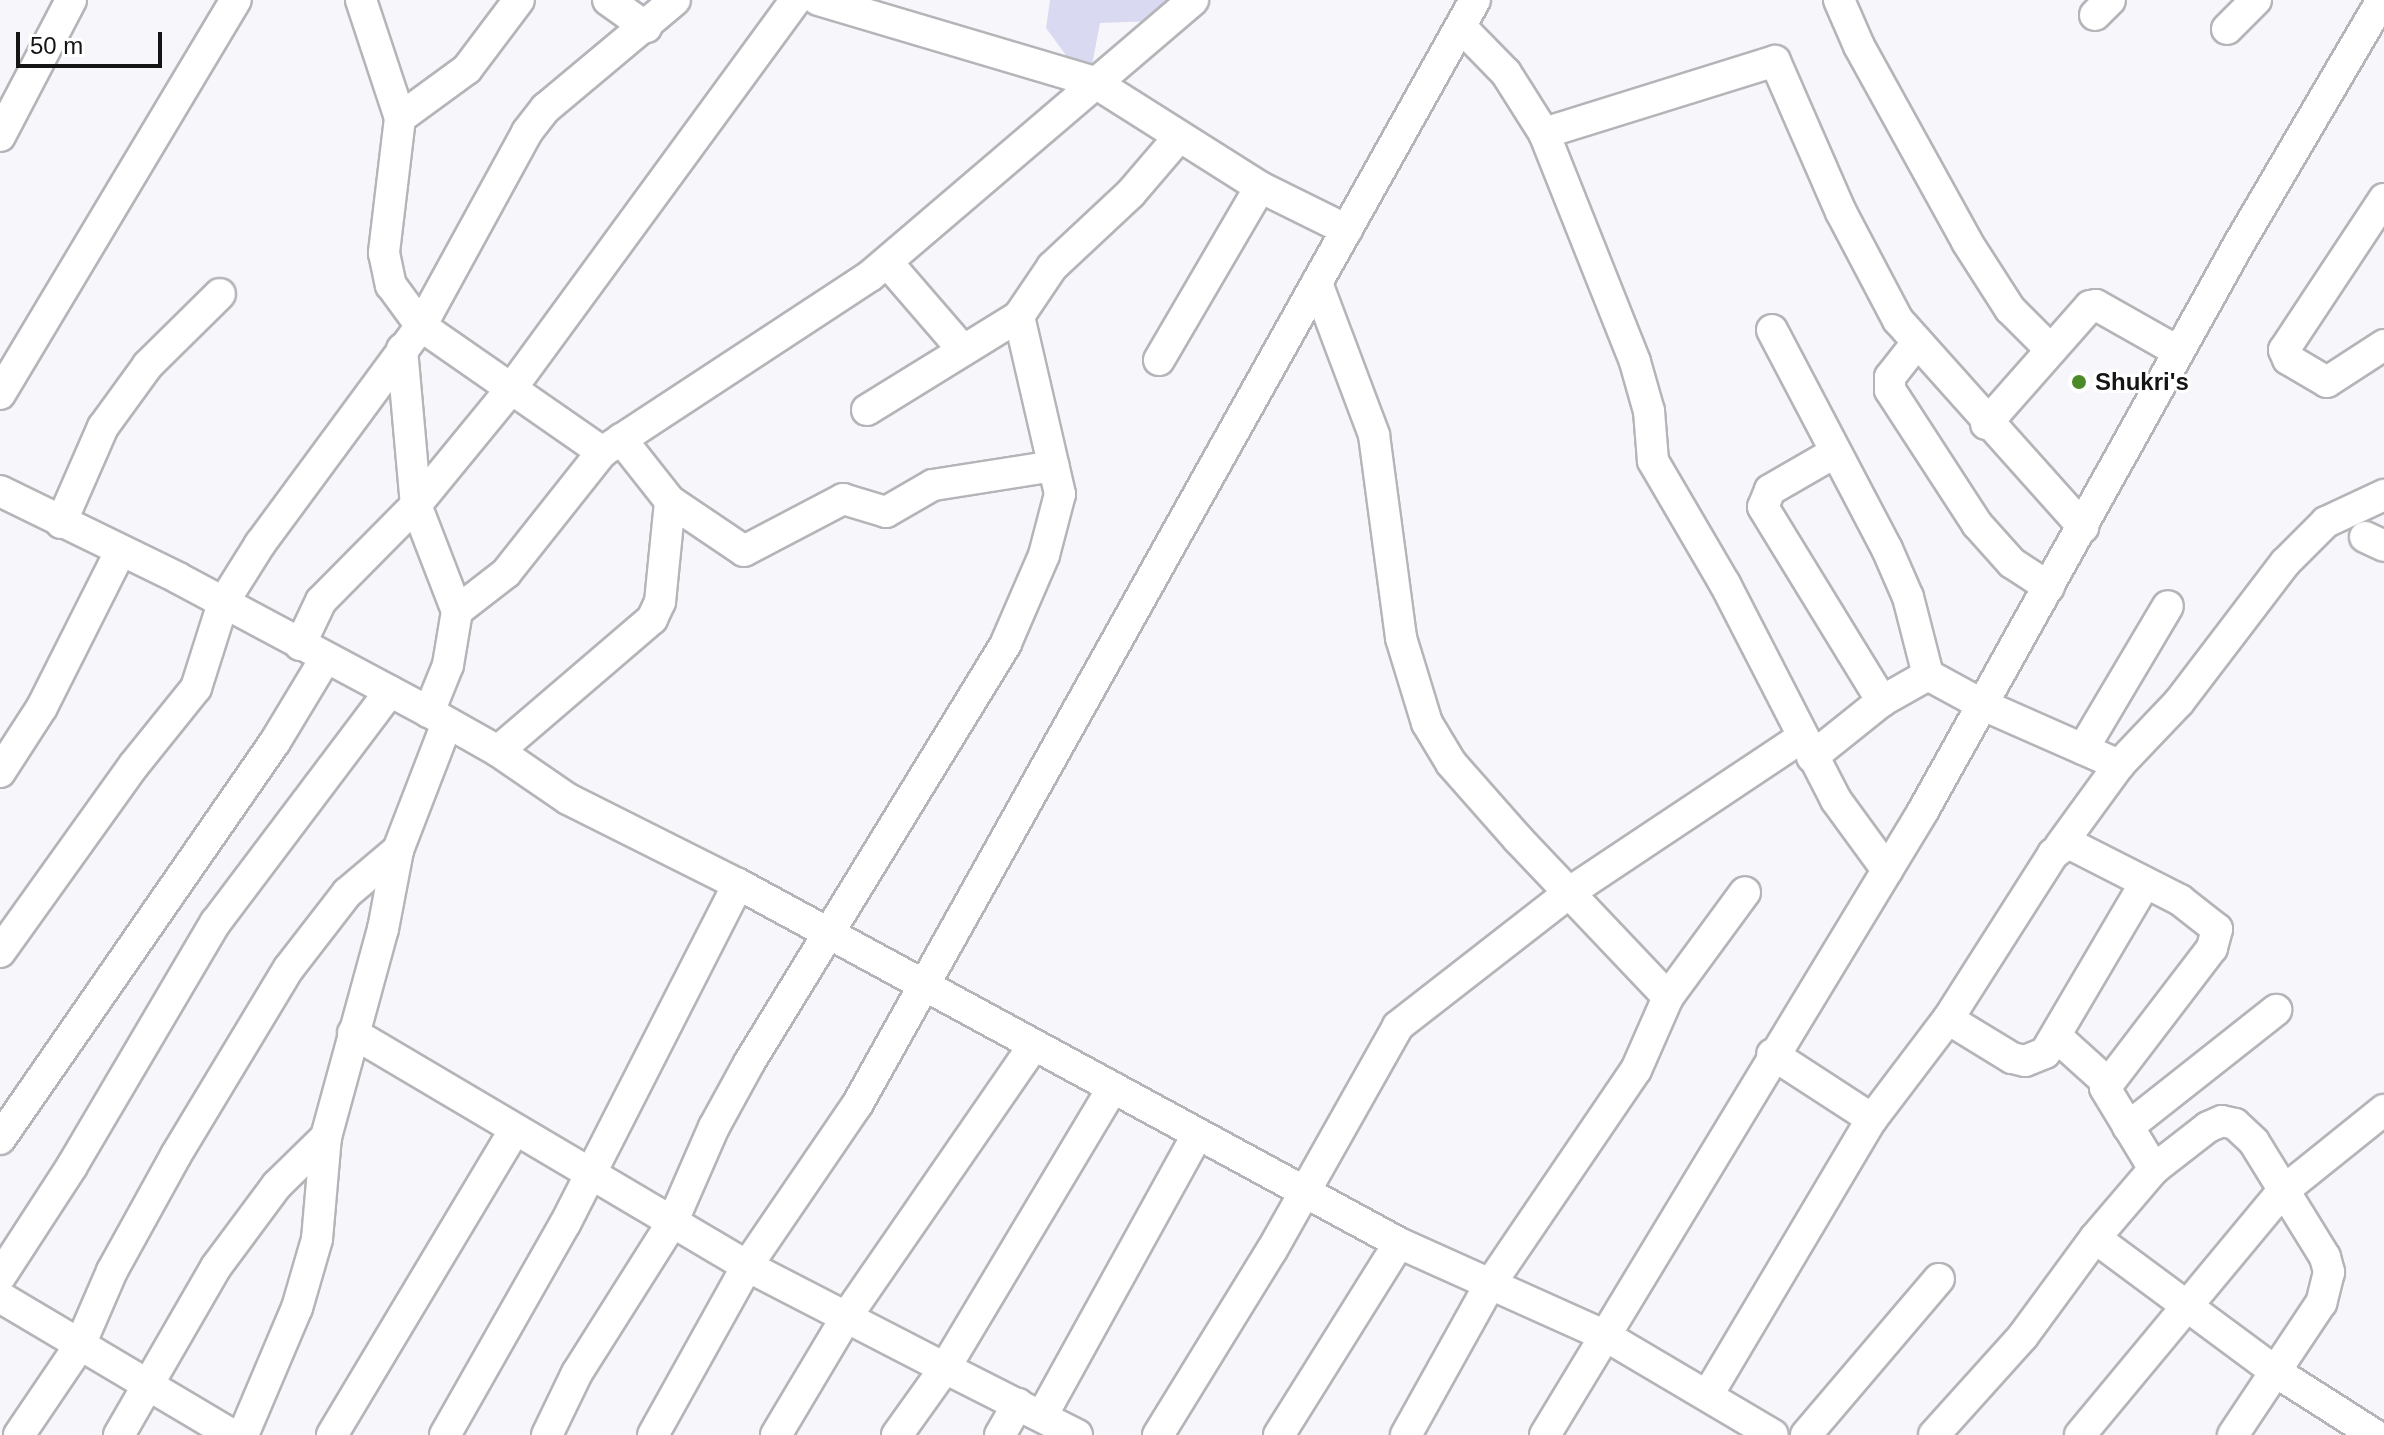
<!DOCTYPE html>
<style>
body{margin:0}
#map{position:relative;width:2384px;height:1435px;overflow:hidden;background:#f7f7fb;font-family:Helvetica,sans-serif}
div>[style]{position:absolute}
.green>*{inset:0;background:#dad9f2}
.roads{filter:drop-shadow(2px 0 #b5b5b9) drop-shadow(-2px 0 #b5b5b9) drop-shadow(0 2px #b5b5b9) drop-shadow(0 -2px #b5b5b9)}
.minor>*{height:30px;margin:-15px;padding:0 15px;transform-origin:15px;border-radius:15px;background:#fff}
.dots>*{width:22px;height:22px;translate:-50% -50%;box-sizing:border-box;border:4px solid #fff;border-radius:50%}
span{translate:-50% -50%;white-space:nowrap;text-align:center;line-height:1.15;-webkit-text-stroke:6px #fff;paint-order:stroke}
.poi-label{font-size:24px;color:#151516;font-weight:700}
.left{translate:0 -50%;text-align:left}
.scale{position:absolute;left:16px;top:32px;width:146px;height:36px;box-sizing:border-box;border:4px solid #151516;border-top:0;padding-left:10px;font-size:24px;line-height:28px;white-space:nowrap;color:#151516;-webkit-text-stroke:6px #fff;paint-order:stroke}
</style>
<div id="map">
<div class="green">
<div style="clip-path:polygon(1050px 0,1178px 0,1154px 21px,1100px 23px,1092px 65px,1071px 62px,1046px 28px)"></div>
</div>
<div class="roads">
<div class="minor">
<div style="left:361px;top:0;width:124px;rotate:71.7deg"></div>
<div style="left:400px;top:118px;width:136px;rotate:96.8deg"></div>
<div style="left:384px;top:253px;width:33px;rotate:78deg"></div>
<div style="left:391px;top:285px;width:51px;rotate:53.8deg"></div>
<div style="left:421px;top:326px;width:221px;rotate:34.8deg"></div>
<div style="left:608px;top:0;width:47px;rotate:35.4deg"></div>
<div style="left:818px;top:0;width:288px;rotate:16.5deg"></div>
<div style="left:1094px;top:82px;width:196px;rotate:32.3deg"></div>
<div style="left:1260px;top:187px;width:97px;rotate:26.3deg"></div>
<div style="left:1839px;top:0;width:50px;rotate:66.5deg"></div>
<div style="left:1859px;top:46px;width:224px;rotate:61.1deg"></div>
<div style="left:1967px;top:242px;width:80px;rotate:57.3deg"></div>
<div style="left:2010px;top:309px;width:58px;rotate:45deg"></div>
<div style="left:2095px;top:15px;width:21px;rotate:-45deg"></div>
<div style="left:1461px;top:27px;width:64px;rotate:45.6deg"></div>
<div style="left:1506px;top:73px;width:71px;rotate:57.7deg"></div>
<div style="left:1544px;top:133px;width:246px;rotate:68.3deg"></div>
<div style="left:1635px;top:362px;width:51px;rotate:74.1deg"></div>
<div style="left:1649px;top:411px;width:50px;rotate:85.4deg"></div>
<div style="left:1653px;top:461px;width:143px;rotate:59.7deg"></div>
<div style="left:1725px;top:584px;width:243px;rotate:62.8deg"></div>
<div style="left:1836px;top:800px;width:87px;rotate:53.9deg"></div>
<div style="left:2227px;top:29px;width:41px;rotate:-45deg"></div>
<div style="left:400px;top:118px;width:83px;rotate:-36.2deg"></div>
<div style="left:467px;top:69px;width:86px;rotate:-53deg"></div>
<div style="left:1544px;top:133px;width:242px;rotate:-17.3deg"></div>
<div style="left:1775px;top:61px;width:165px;rotate:66.4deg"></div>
<div style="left:1841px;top:212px;width:122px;rotate:62.2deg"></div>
<div style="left:1898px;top:320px;width:278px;rotate:48.2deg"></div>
<div style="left:0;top:136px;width:153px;rotate:-62.4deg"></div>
<div style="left:2384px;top:199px;width:181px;rotate:123.5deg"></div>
<div style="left:2284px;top:350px;width:10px;rotate:66deg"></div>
<div style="left:2288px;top:359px;width:45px;rotate:30.5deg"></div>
<div style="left:2327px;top:382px;width:68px;rotate:-33deg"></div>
<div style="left:887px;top:262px;width:116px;rotate:49.2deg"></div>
<div style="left:1317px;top:283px;width:162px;rotate:69.4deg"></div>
<div style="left:1374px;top:435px;width:205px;rotate:82.4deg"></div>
<div style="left:1401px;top:638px;width:89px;rotate:73deg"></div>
<div style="left:1427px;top:723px;width:47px;rotate:59deg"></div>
<div style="left:1451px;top:763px;width:101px;rotate:48.6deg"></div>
<div style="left:1518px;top:839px;width:218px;rotate:46.5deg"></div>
<div style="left:1772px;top:330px;width:247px;rotate:62.3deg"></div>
<div style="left:1887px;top:549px;width:52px;rotate:66.4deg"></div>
<div style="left:1908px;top:597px;width:81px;rotate:75.6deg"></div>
<div style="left:1916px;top:344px;width:42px;rotate:128.2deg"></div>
<div style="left:1890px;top:377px;width:13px;rotate:90deg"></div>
<div style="left:1890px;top:390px;width:160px;rotate:57deg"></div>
<div style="left:1977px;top:524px;width:52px;rotate:48.1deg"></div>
<div style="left:2012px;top:563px;width:44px;rotate:33deg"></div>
<div style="left:402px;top:349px;width:157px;rotate:84.9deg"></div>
<div style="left:416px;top:505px;width:114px;rotate:68.9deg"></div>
<div style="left:457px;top:611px;width:55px;rotate:99.5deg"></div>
<div style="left:448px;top:665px;width:51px;rotate:112deg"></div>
<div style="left:1159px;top:360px;width:200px;rotate:-59.7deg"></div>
<div style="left:0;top:394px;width:459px;rotate:-59.1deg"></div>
<div style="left:867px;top:410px;width:179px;rotate:-31.7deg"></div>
<div style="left:1019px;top:316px;width:59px;rotate:-56deg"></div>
<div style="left:1052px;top:267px;width:108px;rotate:-43.1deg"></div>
<div style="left:1131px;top:193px;width:74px;rotate:-49.4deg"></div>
<div style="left:1986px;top:424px;width:157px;rotate:-48.6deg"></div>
<div style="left:2090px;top:306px;width:6px;rotate:-9deg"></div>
<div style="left:2096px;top:305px;width:95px;rotate:29.5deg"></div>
<div style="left:1834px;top:453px;width:74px;rotate:150deg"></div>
<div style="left:1770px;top:490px;width:18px;rotate:112deg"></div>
<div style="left:1763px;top:507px;width:228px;rotate:58.5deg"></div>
<div style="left:0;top:491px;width:198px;rotate:26deg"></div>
<div style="left:178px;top:578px;width:285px;rotate:28.1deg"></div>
<div style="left:429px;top:712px;width:79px;rotate:29.5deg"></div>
<div style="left:498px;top:751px;width:85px;rotate:34.4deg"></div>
<div style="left:568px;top:799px;width:190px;rotate:26.6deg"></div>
<div style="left:738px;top:884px;width:752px;rotate:28.51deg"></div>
<div style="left:1399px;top:1243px;width:225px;rotate:24.2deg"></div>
<div style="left:1604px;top:1335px;width:196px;rotate:30.6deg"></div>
<div style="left:670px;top:501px;width:89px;rotate:34deg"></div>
<div style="left:744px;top:551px;width:112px;rotate:-27.7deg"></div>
<div style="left:843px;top:499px;width:45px;rotate:16.8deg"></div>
<div style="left:886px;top:512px;width:54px;rotate:-29.9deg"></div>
<div style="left:933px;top:485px;width:122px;rotate:-8.9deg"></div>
<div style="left:61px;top:523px;width:105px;rotate:-66.4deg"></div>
<div style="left:103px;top:427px;width:77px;rotate:-54deg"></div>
<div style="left:148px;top:365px;width:101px;rotate:-44.6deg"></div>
<div style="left:2365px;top:537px;width:21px;rotate:25deg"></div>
<div style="left:457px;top:611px;width:62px;rotate:-37.8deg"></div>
<div style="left:506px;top:573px;width:154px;rotate:-51.6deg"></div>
<div style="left:602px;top:452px;width:321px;rotate:-33.3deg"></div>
<div style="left:870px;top:276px;width:425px;rotate:-40.5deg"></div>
<div style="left:300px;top:645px;width:49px;rotate:-64.5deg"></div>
<div style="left:321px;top:601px;width:135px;rotate:-45.3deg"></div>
<div style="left:416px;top:505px;width:150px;rotate:-50.7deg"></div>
<div style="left:511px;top:389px;width:482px;rotate:-53.8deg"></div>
<div style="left:2083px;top:749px;width:166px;rotate:-59.3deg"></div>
<div style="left:498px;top:751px;width:203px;rotate:-40.6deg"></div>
<div style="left:652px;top:619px;width:19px;rotate:-65deg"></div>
<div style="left:660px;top:602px;width:101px;rotate:-84.3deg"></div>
<div style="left:670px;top:501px;width:79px;rotate:-128.3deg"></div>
<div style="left:1812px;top:757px;width:90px;rotate:-38.7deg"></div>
<div style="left:1882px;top:701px;width:53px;rotate:-29.5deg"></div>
<div style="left:1928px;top:675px;width:63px;rotate:28.6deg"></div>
<div style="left:1983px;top:705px;width:149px;rotate:23.8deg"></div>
<div style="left:0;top:772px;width:77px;rotate:-57.1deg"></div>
<div style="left:42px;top:707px;width:174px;rotate:-63.3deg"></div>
<div style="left:2060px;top:846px;width:100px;rotate:-53.9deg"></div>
<div style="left:2119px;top:765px;width:87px;rotate:-46.4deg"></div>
<div style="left:2179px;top:702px;width:175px;rotate:-52.7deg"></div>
<div style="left:2285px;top:563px;width:58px;rotate:-45deg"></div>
<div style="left:2326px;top:522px;width:64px;rotate:-25deg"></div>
<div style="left:0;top:952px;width:230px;rotate:-54.4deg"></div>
<div style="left:134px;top:765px;width:99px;rotate:-51.2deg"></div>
<div style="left:196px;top:688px;width:89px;rotate:-72.4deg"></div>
<div style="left:223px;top:603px;width:70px;rotate:-57.9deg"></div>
<div style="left:260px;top:544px;width:271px;rotate:-53.6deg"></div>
<div style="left:421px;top:326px;width:221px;rotate:-61.3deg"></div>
<div style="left:527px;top:132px;width:31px;rotate:-52deg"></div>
<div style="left:546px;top:108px;width:168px;rotate:-39.9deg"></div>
<div style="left:1948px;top:1019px;width:75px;rotate:31.4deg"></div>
<div style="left:2012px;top:1058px;width:13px;rotate:13deg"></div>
<div style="left:2025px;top:1061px;width:22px;rotate:-22deg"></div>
<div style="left:2045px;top:1053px;width:195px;rotate:-59.5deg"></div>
<div style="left:353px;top:1033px;width:458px;rotate:30.6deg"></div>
<div style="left:747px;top:1266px;width:223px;rotate:27.3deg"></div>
<div style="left:945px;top:1368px;width:327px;rotate:-59.1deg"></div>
<div style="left:2058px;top:1038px;width:67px;rotate:42deg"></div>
<div style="left:1872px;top:1119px;width:126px;rotate:-52.8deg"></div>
<div style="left:1948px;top:1019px;width:196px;rotate:-57.5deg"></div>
<div style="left:2053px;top:854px;width:19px;rotate:-36deg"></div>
<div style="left:2068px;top:843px;width:126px;rotate:27deg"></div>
<div style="left:2180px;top:900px;width:47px;rotate:38.1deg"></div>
<div style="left:2217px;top:929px;width:20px;rotate:105deg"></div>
<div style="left:2212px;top:948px;width:176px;rotate:127.4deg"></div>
<div style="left:2105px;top:1088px;width:95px;rotate:58.8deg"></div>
<div style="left:2128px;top:1127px;width:189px;rotate:-38.3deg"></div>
<div style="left:0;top:1139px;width:483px;rotate:-55.3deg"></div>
<div style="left:275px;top:742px;width:97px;rotate:-58.9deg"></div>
<div style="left:2095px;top:1238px;width:91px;rotate:-49.5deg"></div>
<div style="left:2154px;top:1169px;width:68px;rotate:-37.9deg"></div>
<div style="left:2208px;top:1127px;width:15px;rotate:-23deg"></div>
<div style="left:2222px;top:1121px;width:13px;rotate:13deg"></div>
<div style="left:2235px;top:1124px;width:26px;rotate:43deg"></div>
<div style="left:2254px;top:1142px;width:135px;rotate:58.3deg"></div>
<div style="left:2325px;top:1257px;width:16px;rotate:75deg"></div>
<div style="left:2329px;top:1272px;width:32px;rotate:104deg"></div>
<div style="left:2321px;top:1303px;width:159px;rotate:123.7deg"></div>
<div style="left:0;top:1277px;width:132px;rotate:-57deg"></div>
<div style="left:72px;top:1166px;width:283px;rotate:-59.5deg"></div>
<div style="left:216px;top:922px;width:289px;rotate:-53deg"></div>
<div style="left:0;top:1297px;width:270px;rotate:30.7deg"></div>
<div style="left:1709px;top:1393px;width:319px;rotate:-59.3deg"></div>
<div style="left:1872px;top:1119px;width:119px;rotate:-147deg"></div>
<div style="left:1042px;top:1416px;width:321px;rotate:-61.1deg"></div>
<div style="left:19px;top:1435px;width:109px;rotate:-55.9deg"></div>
<div style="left:80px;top:1345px;width:81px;rotate:-66.6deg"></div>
<div style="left:112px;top:1271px;width:132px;rotate:-61.1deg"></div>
<div style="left:176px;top:1155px;width:218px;rotate:-58.9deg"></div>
<div style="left:289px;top:968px;width:95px;rotate:-52.3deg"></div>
<div style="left:347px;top:893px;width:67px;rotate:-40.1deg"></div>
<div style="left:119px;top:1435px;width:194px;rotate:-60deg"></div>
<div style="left:216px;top:1267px;width:102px;rotate:-53.4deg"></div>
<div style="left:277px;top:1185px;width:69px;rotate:-44.4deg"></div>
<div style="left:243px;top:1435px;width:138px;rotate:-67deg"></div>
<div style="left:297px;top:1308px;width:72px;rotate:-73.8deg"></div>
<div style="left:317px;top:1239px;width:102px;rotate:-85deg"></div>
<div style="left:326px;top:1137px;width:216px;rotate:-74.7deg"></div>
<div style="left:383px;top:929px;width:80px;rotate:-79.2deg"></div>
<div style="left:398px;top:850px;width:136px;rotate:-68.9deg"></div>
<div style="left:332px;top:1435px;width:354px;rotate:-59.1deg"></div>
<div style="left:445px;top:1435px;width:243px;rotate:-60.4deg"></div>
<div style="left:565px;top:1224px;width:381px;rotate:-63deg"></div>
<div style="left:547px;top:1435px;width:69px;rotate:-64.2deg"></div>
<div style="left:577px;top:1373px;width:178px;rotate:-57.7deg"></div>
<div style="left:672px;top:1223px;width:105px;rotate:-66.4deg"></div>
<div style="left:714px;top:1127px;width:73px;rotate:-61.3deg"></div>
<div style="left:749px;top:1063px;width:492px;rotate:-58.5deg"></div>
<div style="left:1006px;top:643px;width:96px;rotate:-66.6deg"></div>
<div style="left:1044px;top:555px;width:63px;rotate:-75.3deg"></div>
<div style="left:1060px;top:494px;width:183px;rotate:-103deg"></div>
<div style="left:653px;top:1435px;width:193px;rotate:-60.9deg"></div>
<div style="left:747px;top:1266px;width:195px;rotate:-55.7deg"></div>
<div style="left:857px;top:1105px;width:1266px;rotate:-60.78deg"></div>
<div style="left:776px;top:1435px;width:139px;rotate:-59.2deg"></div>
<div style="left:847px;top:1316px;width:329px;rotate:-55.4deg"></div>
<div style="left:897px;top:1435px;width:82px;rotate:-54.4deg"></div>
<div style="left:945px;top:1368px;width:148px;rotate:26.9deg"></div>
<div style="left:1000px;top:1435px;width:36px;rotate:-60deg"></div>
<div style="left:1158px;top:1435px;width:217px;rotate:-58.4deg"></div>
<div style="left:1272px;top:1250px;width:257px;rotate:-60.6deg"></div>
<div style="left:1398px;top:1026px;width:218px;rotate:-37.9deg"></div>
<div style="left:1570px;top:892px;width:279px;rotate:-33.7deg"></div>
<div style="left:1279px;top:1435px;width:226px;rotate:-58deg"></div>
<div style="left:1406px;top:1435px;width:171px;rotate:-60.9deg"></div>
<div style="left:1489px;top:1286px;width:261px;rotate:-55.8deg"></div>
<div style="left:1636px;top:1070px;width:80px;rotate:-66.3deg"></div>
<div style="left:1668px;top:997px;width:130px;rotate:-53.7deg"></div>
<div style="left:1545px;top:1435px;width:730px;rotate:-58.79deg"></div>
<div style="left:1923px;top:811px;width:651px;rotate:-60.88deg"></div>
<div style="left:2240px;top:242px;width:281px;rotate:-59.6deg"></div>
<div style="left:1806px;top:1435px;width:205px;rotate:-49.6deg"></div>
<div style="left:1934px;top:1435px;width:133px;rotate:-48deg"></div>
<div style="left:2023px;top:1336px;width:122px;rotate:-53.7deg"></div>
<div style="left:2095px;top:1238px;width:225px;rotate:36.5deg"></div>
<div style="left:2276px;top:1372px;width:117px;rotate:32.5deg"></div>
<div style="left:2080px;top:1435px;width:316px;rotate:-50.3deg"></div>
<div style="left:2282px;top:1192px;width:131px;rotate:-38.8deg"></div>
</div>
</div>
<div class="dots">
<div style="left:2079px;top:382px;background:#4c8a29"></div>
</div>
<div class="poi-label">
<span class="left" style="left:2095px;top:382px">Shukri's</span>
</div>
<div class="scale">50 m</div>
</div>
